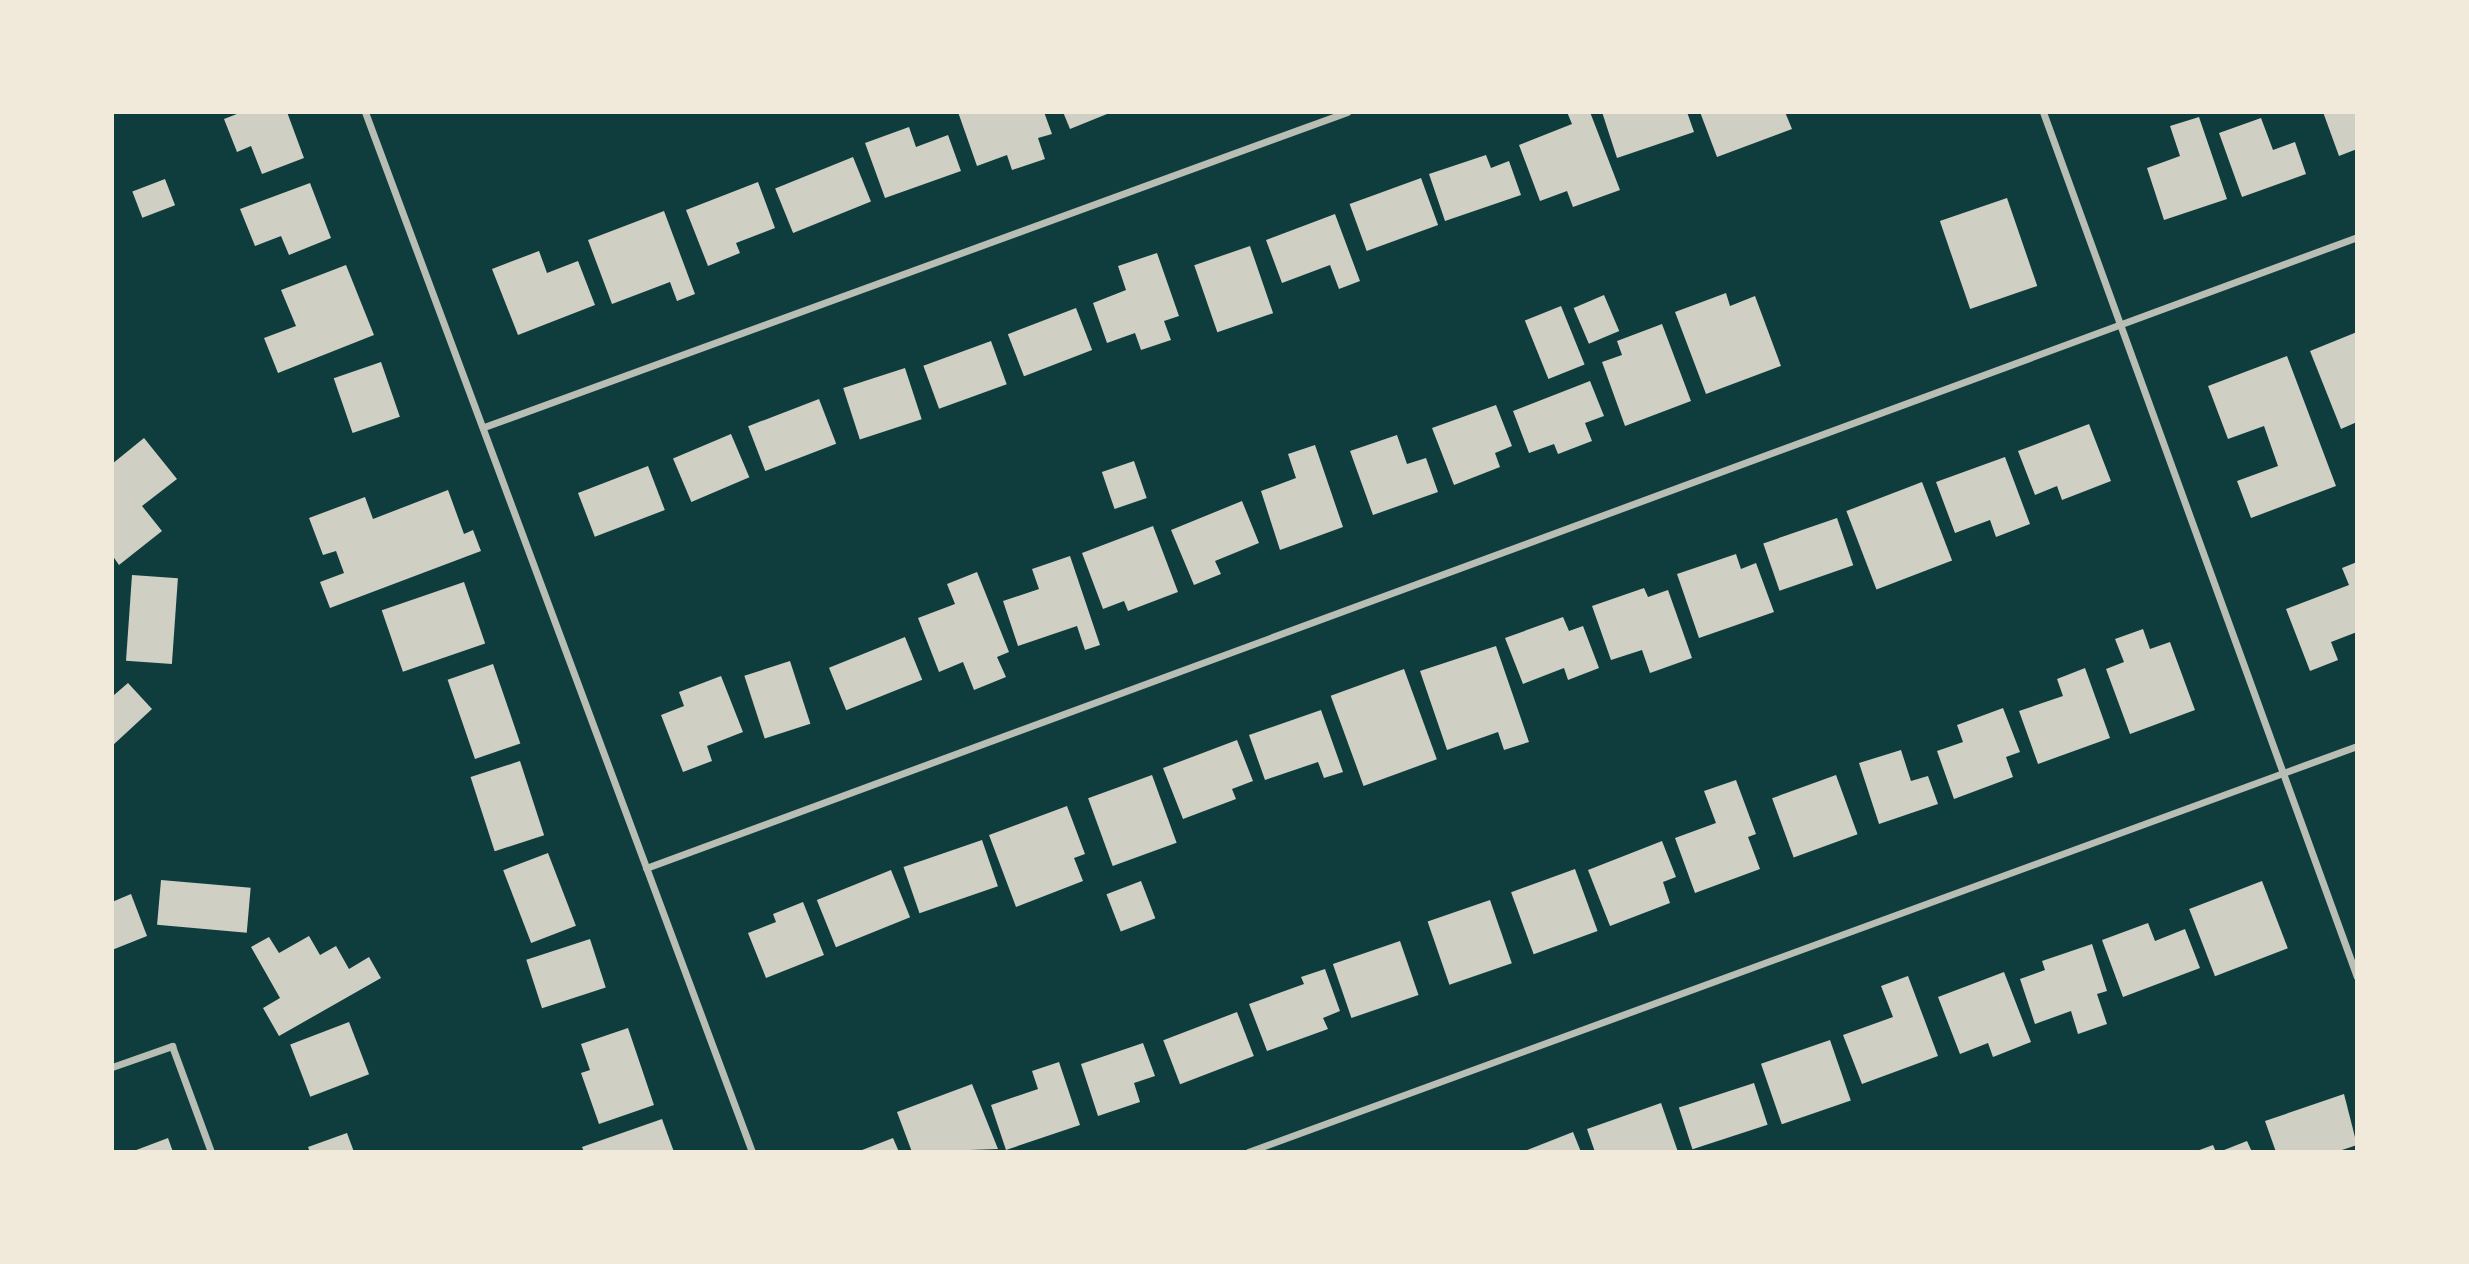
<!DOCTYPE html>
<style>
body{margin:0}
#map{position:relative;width:2469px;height:1264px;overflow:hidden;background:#0f3d3e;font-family:"Space Grotesk",sans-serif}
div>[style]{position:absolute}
.building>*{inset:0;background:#cfcfc3;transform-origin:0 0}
.minor>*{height:7px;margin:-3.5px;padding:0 3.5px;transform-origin:3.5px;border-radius:3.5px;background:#b8beb3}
span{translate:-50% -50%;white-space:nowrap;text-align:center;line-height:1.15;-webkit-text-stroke:7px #f1e9da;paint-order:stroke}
.frame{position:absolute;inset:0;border:114px solid #f1e9da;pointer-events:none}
</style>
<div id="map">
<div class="building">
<div style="clip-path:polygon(242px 112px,287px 112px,304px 158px,262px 174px,251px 146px,237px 152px,224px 119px)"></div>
<div style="clip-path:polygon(958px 112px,1044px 112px,1052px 134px,1038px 138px,1045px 159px,1012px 170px,1007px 155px,977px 166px)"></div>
<div style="clip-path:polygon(1063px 112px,1112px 112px,1070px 129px)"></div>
<div style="clip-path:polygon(1567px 112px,1590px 112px,1620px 190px,1573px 207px,1567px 191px,1540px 201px,1519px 145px,1572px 124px)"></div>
<div style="clip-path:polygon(1602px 112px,1687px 112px,1694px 132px,1617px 158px)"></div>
<div style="clip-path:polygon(1700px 112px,1785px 112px,1792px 129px,1717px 157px)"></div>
<div style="clip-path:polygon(2323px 112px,2357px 112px,2357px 149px,2339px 156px)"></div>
<div style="clip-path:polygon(2199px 117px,2227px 199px,2164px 220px,2147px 168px,2180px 156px,2170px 126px)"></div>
<div style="clip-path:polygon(2261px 118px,2273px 150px,2295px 142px,2306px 174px,2242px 197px,2219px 133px)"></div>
<div style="clip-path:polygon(909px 127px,916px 147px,948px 135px,961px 171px,885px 198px,865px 143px)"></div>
<div style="clip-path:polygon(1486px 155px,1491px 168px,1509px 161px,1521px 195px,1445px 221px,1429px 174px)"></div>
<div style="left:853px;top:157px;width:48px;height:84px;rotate:68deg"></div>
<div style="left:1421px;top:178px;width:50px;height:76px;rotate:70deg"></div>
<div style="left:165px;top:179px;width:28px;height:35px;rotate:69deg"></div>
<div style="clip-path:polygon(758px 182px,775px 228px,736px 243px,740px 253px,708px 266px,686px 210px)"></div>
<div style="clip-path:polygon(310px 183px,331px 238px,289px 255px,281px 236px,255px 246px,240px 209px)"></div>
<div style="left:2007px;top:198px;width:93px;height:71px;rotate:71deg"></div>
<div style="clip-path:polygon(664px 211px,695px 294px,677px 301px,670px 282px,612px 304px,588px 240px)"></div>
<div style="clip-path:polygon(1335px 214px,1360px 281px,1339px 289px,1330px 265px,1282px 283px,1266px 240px)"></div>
<div style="left:1250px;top:246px;width:71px;height:59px;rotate:71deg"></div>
<div style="clip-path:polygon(539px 251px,547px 273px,578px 261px,595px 305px,518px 335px,492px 269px)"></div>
<div style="clip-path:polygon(1157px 253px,1179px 316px,1164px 321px,1171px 340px,1141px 350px,1135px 333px,1107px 343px,1093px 303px,1126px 290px,1118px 266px)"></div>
<div style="clip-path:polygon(346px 265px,374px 335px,278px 373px,264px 338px,296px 326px,281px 290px)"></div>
<div style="clip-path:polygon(1726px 293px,1730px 306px,1755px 296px,1781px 366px,1706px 394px,1675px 312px)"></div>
<div style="left:1604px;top:295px;width:39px;height:33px;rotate:67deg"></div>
<div style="left:1561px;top:306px;width:63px;height:39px;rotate:68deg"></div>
<div style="left:1076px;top:308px;width:45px;height:73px;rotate:69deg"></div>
<div style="clip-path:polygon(1662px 324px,1691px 401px,1625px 426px,1602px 362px,1622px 355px,1617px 341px)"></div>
<div style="clip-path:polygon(2357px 332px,2357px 422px,2341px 429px,2310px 351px)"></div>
<div style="left:991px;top:341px;width:46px;height:72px;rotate:70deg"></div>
<div style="clip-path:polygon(2287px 356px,2336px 486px,2251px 518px,2237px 481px,2278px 466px,2264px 426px,2228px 439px,2208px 386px)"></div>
<div style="left:381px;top:362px;width:58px;height:50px;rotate:71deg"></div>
<div style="left:905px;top:368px;width:54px;height:65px;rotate:72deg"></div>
<div style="clip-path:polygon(1590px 381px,1604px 416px,1585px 423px,1592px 441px,1558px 454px,1554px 444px,1529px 453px,1513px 411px)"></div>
<div style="left:819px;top:399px;width:48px;height:76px;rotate:69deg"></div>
<div style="clip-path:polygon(1496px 405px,1512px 446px,1495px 453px,1500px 467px,1454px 485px,1432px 428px)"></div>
<div style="clip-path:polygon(2089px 424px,2111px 481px,2062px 500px,2057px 486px,2035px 495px,2018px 451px)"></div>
<div style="left:731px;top:434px;width:47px;height:63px;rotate:67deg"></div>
<div style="clip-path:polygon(1397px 435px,1407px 464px,1426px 458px,1438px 492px,1373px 515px,1350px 451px)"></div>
<div style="clip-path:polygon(144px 438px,177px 479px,142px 506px,162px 531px,119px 565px,112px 555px,112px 464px)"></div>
<div style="clip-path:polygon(1315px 445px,1343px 527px,1280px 550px,1261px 491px,1296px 478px,1288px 454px)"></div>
<div style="clip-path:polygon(2005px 457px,2030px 524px,1996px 537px,1990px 520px,1955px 533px,1936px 482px)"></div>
<div style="left:1134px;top:461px;width:39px;height:34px;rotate:71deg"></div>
<div style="left:648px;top:466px;width:47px;height:75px;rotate:69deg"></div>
<div style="left:1922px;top:482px;width:84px;height:81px;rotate:69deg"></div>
<div style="clip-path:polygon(448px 490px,464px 534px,473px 530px,481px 551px,330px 608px,320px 582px,344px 573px,336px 551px,323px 555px,309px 518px,365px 497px,373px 519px)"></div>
<div style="clip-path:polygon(1242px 501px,1259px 543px,1215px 561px,1221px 574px,1194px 585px,1171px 530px)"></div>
<div style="left:1837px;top:518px;width:50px;height:78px;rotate:71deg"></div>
<div style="clip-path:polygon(1153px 526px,1178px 592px,1128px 611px,1124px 601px,1103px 609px,1082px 553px)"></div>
<div style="clip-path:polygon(1736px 554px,1741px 569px,1756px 563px,1774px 612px,1699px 638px,1677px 574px)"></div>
<div style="clip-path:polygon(1070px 556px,1100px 645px,1085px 650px,1077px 626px,1018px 646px,1003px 601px,1039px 589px,1032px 569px)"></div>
<div style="clip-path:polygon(2357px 562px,2357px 632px,2331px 642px,2338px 660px,2310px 671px,2286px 609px,2349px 585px,2342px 568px)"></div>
<div style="clip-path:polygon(977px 572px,1009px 652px,997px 657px,1006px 677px,974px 690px,963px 662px,939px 672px,918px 618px,955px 604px,947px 584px)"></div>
<div style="left:132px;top:575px;width:46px;height:86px;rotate:4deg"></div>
<div style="left:464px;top:582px;width:65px;height:87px;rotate:71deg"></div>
<div style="clip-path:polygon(1644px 588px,1648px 597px,1668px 590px,1692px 658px,1650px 673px,1642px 650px,1611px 660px,1592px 606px)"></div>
<div style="clip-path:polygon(1563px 617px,1569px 631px,1583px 626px,1599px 668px,1568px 680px,1564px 668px,1523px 684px,1505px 638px)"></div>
<div style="clip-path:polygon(2143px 629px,2150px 649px,2170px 642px,2195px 710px,2130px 734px,2106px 669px,2124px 662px,2115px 639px)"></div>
<div style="left:905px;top:637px;width:46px;height:82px;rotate:68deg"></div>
<div style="clip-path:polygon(1496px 646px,1529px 742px,1504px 750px,1498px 732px,1447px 750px,1420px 671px)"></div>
<div style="left:790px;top:661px;width:66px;height:48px;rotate:72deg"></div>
<div style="left:493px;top:664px;width:84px;height:48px;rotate:71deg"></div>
<div style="clip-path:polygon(2085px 668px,2110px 738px,2038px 764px,2019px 711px,2063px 696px,2057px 679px)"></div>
<div style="left:1404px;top:669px;width:96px;height:78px;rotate:70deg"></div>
<div style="clip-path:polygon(721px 676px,743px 732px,707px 746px,712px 761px,683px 772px,661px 715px,684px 706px,679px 692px)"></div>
<div style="clip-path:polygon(128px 683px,152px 709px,112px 746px,112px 692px,114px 695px)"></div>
<div style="clip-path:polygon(2003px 708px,2020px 752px,2006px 757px,2013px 777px,1954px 799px,1937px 751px,1963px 742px,1957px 725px)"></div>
<div style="clip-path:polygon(1321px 710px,1343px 772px,1324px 778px,1318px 762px,1265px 780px,1249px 735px)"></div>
<div style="clip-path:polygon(1237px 740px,1253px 781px,1232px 789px,1236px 799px,1183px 819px,1163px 768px)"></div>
<div style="clip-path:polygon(1901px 750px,1911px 781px,1928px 776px,1938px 804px,1879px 824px,1859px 763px)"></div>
<div style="left:520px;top:761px;width:78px;height:52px;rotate:72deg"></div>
<div style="left:1152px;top:775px;width:72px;height:68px;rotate:70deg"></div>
<div style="left:1836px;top:775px;width:63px;height:68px;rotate:70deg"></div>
<div style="clip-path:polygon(1736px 780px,1756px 834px,1748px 837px,1760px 869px,1695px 893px,1675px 838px,1716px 823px,1704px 791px)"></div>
<div style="clip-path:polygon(1067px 806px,1085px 854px,1074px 858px,1083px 881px,1016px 907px,989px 835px)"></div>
<div style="left:982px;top:840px;width:49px;height:83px;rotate:71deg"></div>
<div style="clip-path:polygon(1662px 841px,1676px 877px,1663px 882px,1670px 903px,1610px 926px,1588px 870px)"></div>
<div style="left:548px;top:853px;width:78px;height:48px;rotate:69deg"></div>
<div style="left:1575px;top:869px;width:66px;height:68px;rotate:70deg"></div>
<div style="left:891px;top:870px;width:51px;height:80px;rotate:68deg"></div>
<div style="left:161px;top:880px;width:90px;height:45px;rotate:5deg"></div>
<div style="left:1141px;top:881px;width:40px;height:37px;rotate:69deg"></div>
<div style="left:2262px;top:881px;width:72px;height:78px;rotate:69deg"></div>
<div style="clip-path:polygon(131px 894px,147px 936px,112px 950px,112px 902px)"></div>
<div style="left:1490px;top:900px;width:67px;height:66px;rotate:71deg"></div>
<div style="clip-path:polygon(803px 902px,824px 955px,766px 978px,748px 933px,776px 922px,773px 914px)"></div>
<div style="clip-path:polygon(2148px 923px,2155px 941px,2185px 929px,2200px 968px,2123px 997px,2102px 940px)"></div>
<div style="clip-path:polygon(309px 936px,320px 955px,336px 946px,349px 969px,369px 957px,381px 978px,279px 1036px,263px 1008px,280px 998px,251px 947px,269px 937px,279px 953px)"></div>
<div style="left:590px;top:939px;width:51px;height:67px;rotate:72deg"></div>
<div style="left:1400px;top:941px;width:57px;height:71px;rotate:71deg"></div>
<div style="clip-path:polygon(2092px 944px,2107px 991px,2097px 994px,2107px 1024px,2078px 1034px,2071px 1011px,2035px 1024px,2020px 979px,2045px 970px,2042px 961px)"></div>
<div style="clip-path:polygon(1325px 969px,1340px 1011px,1323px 1018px,1328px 1029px,1267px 1051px,1249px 1004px,1304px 984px,1301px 977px)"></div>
<div style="clip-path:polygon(2004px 972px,2031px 1042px,1993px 1057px,1988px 1043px,1960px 1054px,1938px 997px)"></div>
<div style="clip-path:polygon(1908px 976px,1938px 1056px,1862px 1084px,1843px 1035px,1893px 1017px,1881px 986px)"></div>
<div style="left:1237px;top:1012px;width:47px;height:79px;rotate:69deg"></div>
<div style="left:349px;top:1022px;width:56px;height:63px;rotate:69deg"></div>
<div style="clip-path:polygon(628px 1028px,654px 1105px,599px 1124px,581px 1073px,590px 1070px,581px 1044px)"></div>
<div style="left:1830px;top:1040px;width:64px;height:73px;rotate:71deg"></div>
<div style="clip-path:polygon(1143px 1043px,1155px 1076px,1134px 1083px,1140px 1102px,1098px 1116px,1081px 1064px)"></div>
<div style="clip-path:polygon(1059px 1062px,1080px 1125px,1006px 1150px,991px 1105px,1038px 1089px,1032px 1071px)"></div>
<div style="left:1754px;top:1083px;width:44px;height:79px;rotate:72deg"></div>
<div style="clip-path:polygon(972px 1084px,998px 1149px,912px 1152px,897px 1112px)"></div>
<div style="clip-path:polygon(2344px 1094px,2357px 1145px,2336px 1152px,2276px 1152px,2265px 1121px)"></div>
<div style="clip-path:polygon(1661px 1103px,1678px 1152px,1595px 1152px,1587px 1129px)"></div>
<div style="clip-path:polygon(662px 1119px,674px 1152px,584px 1152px,582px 1147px)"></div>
<div style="clip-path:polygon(1573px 1132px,1581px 1152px,1522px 1152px)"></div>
<div style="clip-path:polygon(347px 1133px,354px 1152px,310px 1152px,308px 1147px)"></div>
<div style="clip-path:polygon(168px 1138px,173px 1152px,131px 1152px)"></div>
<div style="clip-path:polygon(893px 1138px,899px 1152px,857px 1152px)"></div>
<div style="clip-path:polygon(2247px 1141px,2252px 1152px,2219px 1152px)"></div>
<div style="clip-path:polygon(2213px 1145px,2216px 1152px,2194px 1152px)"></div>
</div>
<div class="minor">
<div style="left:365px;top:112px;width:1110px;rotate:69.59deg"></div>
<div style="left:2043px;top:112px;width:920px;rotate:70.05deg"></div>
<div style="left:484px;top:427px;width:919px;rotate:-20.05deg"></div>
<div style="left:646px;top:868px;width:1824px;rotate:-20.24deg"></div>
<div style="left:112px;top:1067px;width:64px;rotate:-19.3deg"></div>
<div style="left:172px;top:1046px;width:113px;rotate:69.8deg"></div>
<div style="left:1248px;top:1152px;width:1181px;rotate:-20.11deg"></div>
</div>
<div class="frame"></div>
</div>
